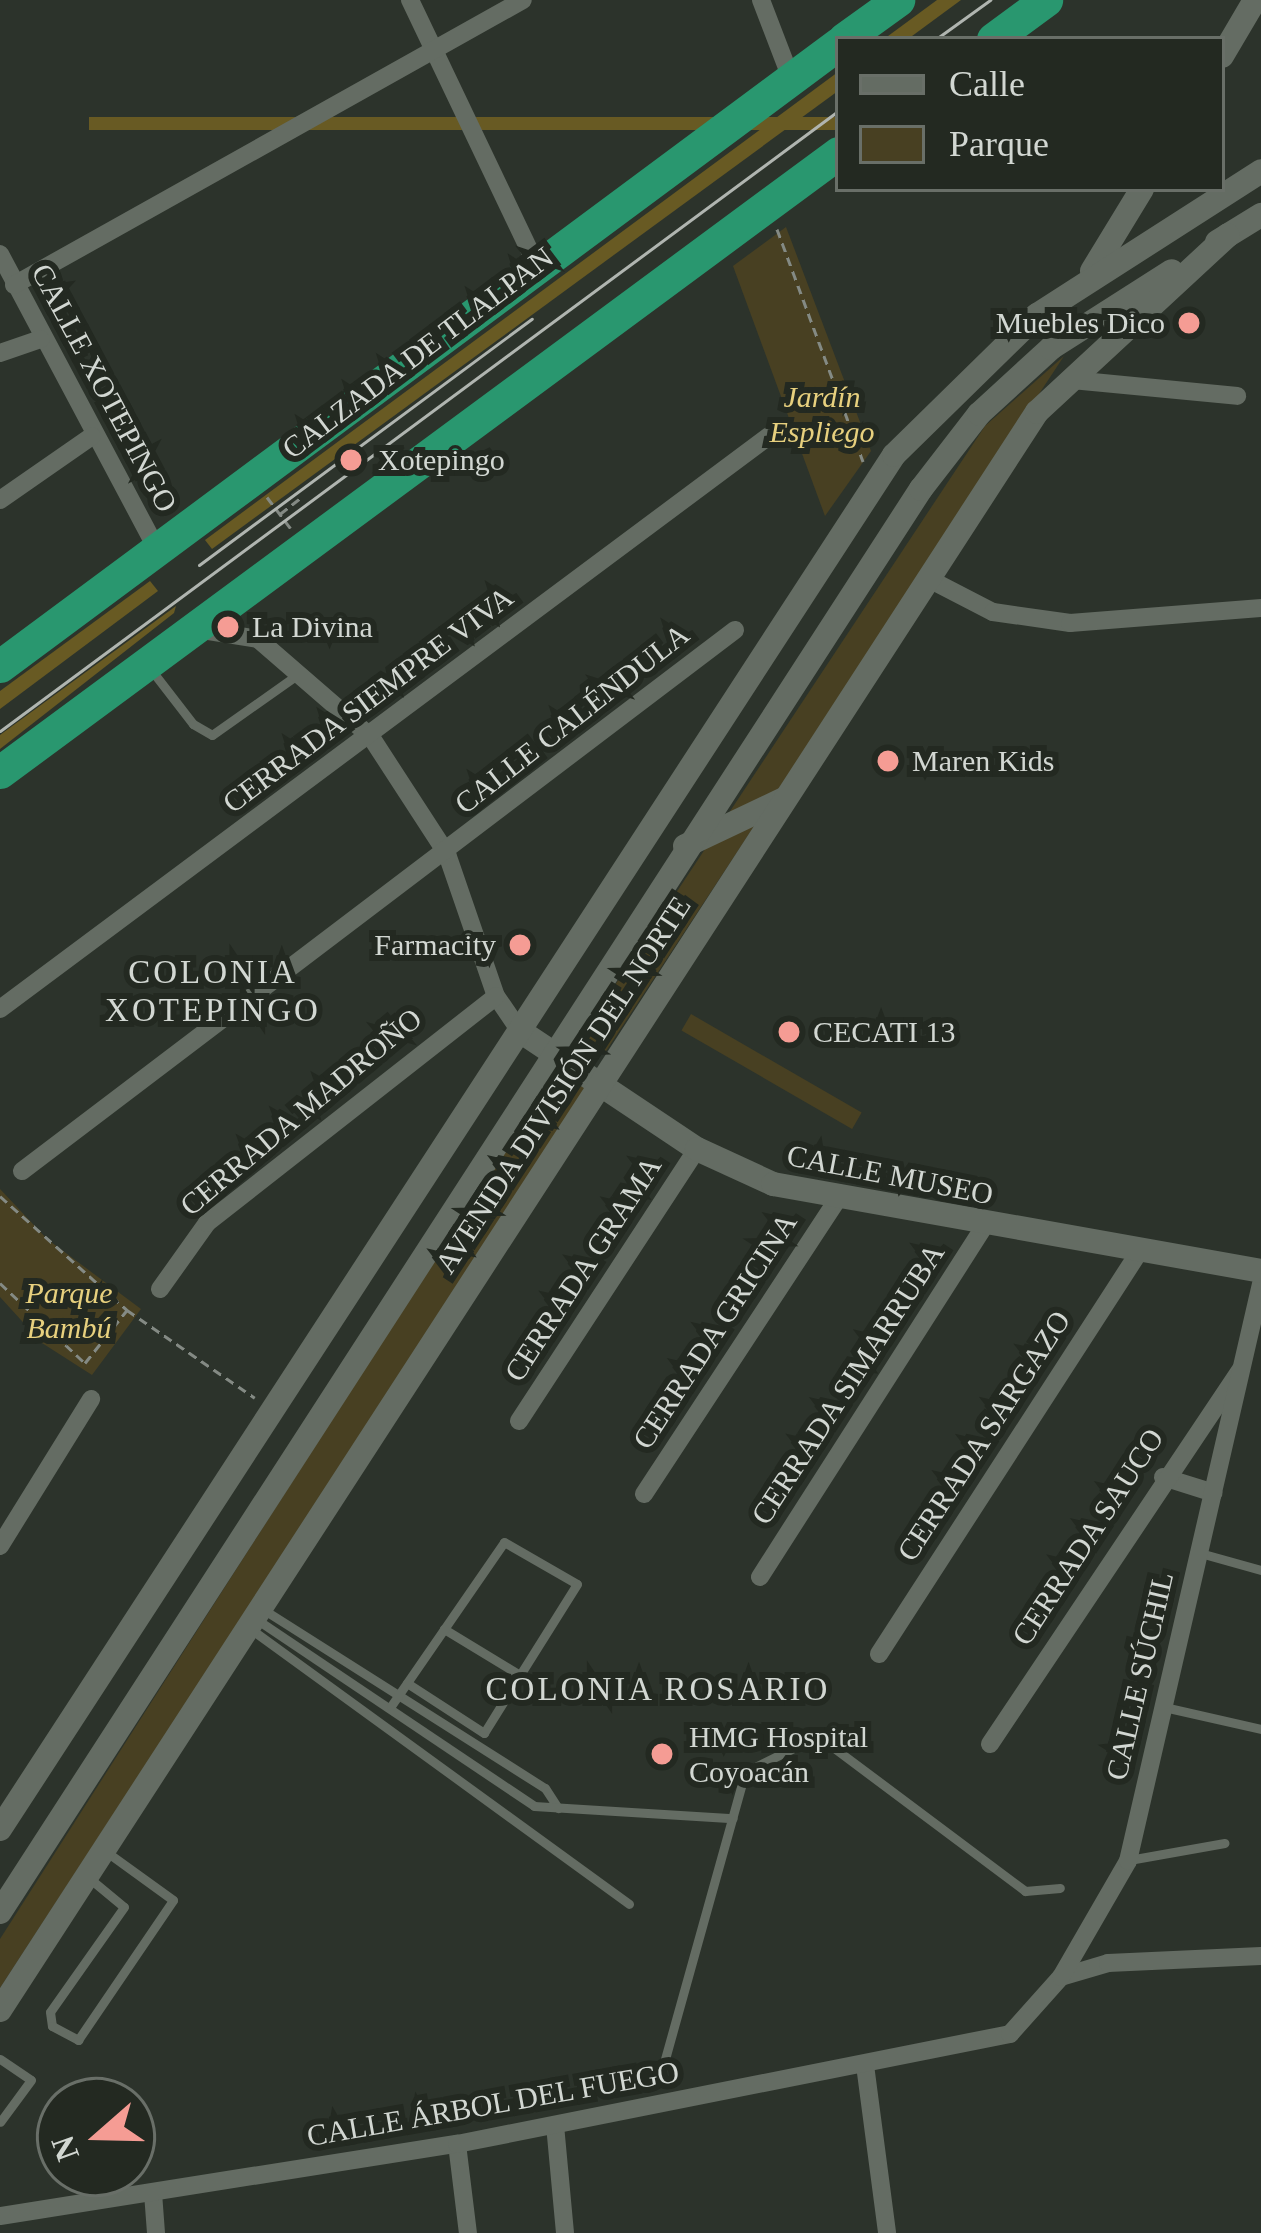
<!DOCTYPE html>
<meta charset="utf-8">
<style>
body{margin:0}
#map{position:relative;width:1261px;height:2233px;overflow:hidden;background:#2c332b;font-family:Georgia,serif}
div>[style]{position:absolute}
.green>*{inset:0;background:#484022;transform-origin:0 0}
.forest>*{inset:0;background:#685a23;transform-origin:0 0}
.path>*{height:3px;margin-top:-1.5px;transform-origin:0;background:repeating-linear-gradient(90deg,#848a84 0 9px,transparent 0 15px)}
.lane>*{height:9px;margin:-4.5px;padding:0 4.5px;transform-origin:4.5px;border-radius:4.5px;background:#646c63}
.street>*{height:18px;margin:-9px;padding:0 9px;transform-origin:9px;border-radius:9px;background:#646c63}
.secondary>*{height:24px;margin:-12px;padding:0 12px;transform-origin:12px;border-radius:12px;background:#646c63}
.highway>*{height:33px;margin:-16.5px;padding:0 16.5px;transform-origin:16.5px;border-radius:16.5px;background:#29976f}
.tram>*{height:3px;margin:-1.5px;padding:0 1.5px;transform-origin:1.5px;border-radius:1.5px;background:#b0b5b0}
.dots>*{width:33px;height:33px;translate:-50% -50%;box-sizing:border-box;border:6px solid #232921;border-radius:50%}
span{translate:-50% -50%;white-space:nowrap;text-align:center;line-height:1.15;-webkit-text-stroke:12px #232921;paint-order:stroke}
.poi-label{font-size:30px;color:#d2d7d2}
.right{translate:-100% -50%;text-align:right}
.left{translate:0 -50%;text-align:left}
.street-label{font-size:30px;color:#d2d7d2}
.park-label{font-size:30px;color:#e7d07e;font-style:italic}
.neighbourhood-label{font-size:33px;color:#d2d7d2;letter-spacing:3px}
.legend{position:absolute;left:835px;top:36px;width:390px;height:156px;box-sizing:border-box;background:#232921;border:3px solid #696f68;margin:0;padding:15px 21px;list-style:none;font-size:36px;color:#d2d7d2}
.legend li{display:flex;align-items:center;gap:24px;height:60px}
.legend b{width:60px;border:3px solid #696f68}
.north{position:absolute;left:36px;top:2077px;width:120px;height:120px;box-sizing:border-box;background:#232921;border:3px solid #696f68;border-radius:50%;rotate:250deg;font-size:33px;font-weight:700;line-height:48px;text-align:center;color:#d2d7d2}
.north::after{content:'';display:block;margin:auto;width:42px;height:54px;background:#f59c94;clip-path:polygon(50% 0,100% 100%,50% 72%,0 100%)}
</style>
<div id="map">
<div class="green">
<div style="clip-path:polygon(786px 227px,871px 451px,825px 516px,733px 266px)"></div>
<div style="clip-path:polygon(1064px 356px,606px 1051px,580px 1038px,985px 426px)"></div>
<div style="left:691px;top:1014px;width:197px;height:19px;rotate:30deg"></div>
<div style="clip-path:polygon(554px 1072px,587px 1089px,0 1988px,0 1939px)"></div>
<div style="clip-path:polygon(0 1189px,47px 1239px,141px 1309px,92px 1375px,42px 1343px,0 1297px)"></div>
</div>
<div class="forest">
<div style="clip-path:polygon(937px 0,961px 0,908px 39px,884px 39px)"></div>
<div style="clip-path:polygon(838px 72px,838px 91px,212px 549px,205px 540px)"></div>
<div style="left:838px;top:117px;width:13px;height:749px;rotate:90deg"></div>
<div style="clip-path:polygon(150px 581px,158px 591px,0 709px,0 691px)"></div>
<div style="clip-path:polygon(176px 606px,174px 613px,0 749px,0 735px)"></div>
</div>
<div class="path">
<div style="left:777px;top:229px;width:248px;rotate:69.7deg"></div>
<div style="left:267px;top:497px;width:39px;rotate:53deg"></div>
<div style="left:280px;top:514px;width:28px;rotate:-38deg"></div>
<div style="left:0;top:1196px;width:171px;rotate:41.9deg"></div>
<div style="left:0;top:1283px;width:117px;rotate:43.3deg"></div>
<div style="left:85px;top:1363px;width:68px;rotate:-51.6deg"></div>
<div style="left:127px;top:1310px;width:155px;rotate:34.5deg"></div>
</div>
<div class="lane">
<div style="left:149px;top:667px;width:72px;rotate:52.3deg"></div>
<div style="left:193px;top:724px;width:22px;rotate:30deg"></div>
<div style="left:212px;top:735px;width:104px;rotate:-35.2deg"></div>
<div style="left:1200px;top:1553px;width:63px;rotate:15.6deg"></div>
<div style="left:261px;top:1608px;width:336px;rotate:32.4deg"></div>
<div style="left:545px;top:1788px;width:24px;rotate:57deg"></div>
<div style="left:256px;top:1619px;width:335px;rotate:33.9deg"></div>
<div style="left:534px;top:1806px;width:199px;rotate:3.5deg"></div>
<div style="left:252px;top:1630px;width:466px;rotate:36deg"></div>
<div style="left:407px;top:1683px;width:92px;rotate:33deg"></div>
<div style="left:484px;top:1733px;width:68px;rotate:-58.2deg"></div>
<div style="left:520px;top:1675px;width:89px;rotate:-148.8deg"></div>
<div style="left:391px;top:1706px;width:199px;rotate:-55.4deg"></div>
<div style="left:504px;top:1542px;width:84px;rotate:29.9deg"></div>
<div style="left:577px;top:1584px;width:107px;rotate:122.1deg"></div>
<div style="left:1164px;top:1707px;width:99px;rotate:12.8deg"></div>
<div style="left:1129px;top:1860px;width:97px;rotate:-10.1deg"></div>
<div style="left:89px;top:1878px;width:45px;rotate:39.6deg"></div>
<div style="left:124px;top:1907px;width:128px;rotate:125.2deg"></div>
<div style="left:50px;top:2012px;width:14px;rotate:82deg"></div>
<div style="left:52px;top:2026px;width:30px;rotate:28deg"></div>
<div style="left:78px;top:2040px;width:169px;rotate:-55.8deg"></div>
<div style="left:173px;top:1900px;width:80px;rotate:-144.1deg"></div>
<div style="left:0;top:2059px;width:37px;rotate:34deg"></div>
<div style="left:31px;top:2080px;width:52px;rotate:126.4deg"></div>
<div style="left:665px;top:2059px;width:298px;rotate:-74.4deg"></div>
<div style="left:745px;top:1772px;width:81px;rotate:-26.3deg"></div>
<div style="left:818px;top:1736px;width:259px;rotate:36.8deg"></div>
<div style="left:1025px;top:1891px;width:35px;rotate:-5deg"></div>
</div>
<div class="street">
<div style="left:410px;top:0;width:293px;rotate:64.5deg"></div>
<div style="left:761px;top:0;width:84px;rotate:69deg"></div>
<div style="left:0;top:254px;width:334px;rotate:62deg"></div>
<div style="left:14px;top:285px;width:583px;rotate:-29.25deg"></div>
<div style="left:0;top:353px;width:43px;rotate:-18.9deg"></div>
<div style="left:1072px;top:380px;width:166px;rotate:5.5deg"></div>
<div style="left:0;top:500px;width:112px;rotate:-34.8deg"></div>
<div style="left:927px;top:578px;width:74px;rotate:27.3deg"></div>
<div style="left:993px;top:612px;width:78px;rotate:8.1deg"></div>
<div style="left:1070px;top:623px;width:192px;rotate:-4.5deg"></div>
<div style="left:196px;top:629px;width:63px;rotate:9.2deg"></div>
<div style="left:258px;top:639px;width:150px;rotate:40.9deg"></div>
<div style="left:371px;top:737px;width:140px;rotate:57deg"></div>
<div style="left:447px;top:854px;width:150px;rotate:71deg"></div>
<div style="left:496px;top:996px;width:42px;rotate:55.6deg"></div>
<div style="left:0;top:1009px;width:959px;rotate:-36.69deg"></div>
<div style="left:22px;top:1171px;width:895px;rotate:-37.19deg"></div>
<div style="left:160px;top:1289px;width:81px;rotate:-54.5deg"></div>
<div style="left:207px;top:1223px;width:367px;rotate:-38.1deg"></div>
<div style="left:519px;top:1421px;width:325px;rotate:-56.8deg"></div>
<div style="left:1163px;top:1477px;width:53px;rotate:17.4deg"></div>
<div style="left:644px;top:1494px;width:352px;rotate:-56.7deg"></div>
<div style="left:0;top:1546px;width:173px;rotate:-58.2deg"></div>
<div style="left:760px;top:1577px;width:419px;rotate:-57.4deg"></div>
<div style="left:879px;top:1654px;width:481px;rotate:-57.1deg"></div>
<div style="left:990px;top:1744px;width:450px;rotate:-56.2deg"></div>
<div style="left:1061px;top:1977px;width:49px;rotate:-16.6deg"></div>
<div style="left:1108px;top:1963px;width:153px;rotate:-2.6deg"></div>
<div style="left:865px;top:2065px;width:169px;rotate:82.5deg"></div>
<div style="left:555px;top:2125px;width:108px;rotate:84.7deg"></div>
<div style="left:457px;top:2144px;width:90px;rotate:83deg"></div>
<div style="left:153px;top:2193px;width:40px;rotate:85.7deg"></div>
<div style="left:0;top:2216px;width:463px;rotate:-9deg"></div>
<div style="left:457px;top:2144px;width:564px;rotate:-11.25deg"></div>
<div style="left:1010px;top:2034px;width:76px;rotate:-48.2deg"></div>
<div style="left:1061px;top:1977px;width:134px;rotate:-60deg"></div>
<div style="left:1128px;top:1861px;width:592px;rotate:-77.02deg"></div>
</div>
<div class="secondary">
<div style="left:1222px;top:56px;width:65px;rotate:-59.5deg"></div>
<div style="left:1217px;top:242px;width:52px;rotate:-31.5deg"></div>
<div style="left:1092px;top:271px;width:96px;rotate:-58.6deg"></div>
<div style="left:685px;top:846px;width:110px;rotate:-25.4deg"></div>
<div style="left:520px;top:1031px;width:213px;rotate:33.7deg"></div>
<div style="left:697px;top:1149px;width:84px;rotate:24.7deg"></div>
<div style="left:773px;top:1184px;width:496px;rotate:10.1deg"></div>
<div style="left:0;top:1829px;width:1639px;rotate:-56.95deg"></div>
<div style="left:894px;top:455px;width:200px;rotate:-44.4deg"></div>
<div style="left:1037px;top:315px;width:266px;rotate:-32.7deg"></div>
<div style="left:0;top:1912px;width:1695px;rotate:-57.09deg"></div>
<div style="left:921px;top:489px;width:95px;rotate:-52.3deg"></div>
<div style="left:979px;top:414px;width:98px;rotate:-42.5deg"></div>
<div style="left:1051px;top:348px;width:143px;rotate:-32.5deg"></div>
<div style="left:0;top:2010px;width:1905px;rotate:-57.02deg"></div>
<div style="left:1037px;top:412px;width:260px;rotate:-42.8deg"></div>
</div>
<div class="highway">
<div style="left:844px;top:39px;width:67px;rotate:-35.8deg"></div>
<div style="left:993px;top:39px;width:66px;rotate:-36.3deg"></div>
<div style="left:0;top:666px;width:1044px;rotate:-36.58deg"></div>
<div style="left:0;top:772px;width:1042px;rotate:-36.45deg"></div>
</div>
<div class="tram">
<div style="left:936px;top:39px;width:67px;rotate:-35.8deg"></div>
<div style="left:199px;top:565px;width:414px;rotate:-36.5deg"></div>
<div style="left:0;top:731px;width:1042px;rotate:-36.5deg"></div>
</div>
<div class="dots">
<div style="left:1189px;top:323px;background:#f59c94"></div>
<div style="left:351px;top:460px;background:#f59c94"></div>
<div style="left:228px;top:627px;background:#f59c94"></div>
<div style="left:888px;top:761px;background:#f59c94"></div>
<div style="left:520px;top:945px;background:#f59c94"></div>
<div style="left:789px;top:1032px;background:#f59c94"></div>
<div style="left:662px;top:1754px;background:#f59c94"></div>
</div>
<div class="poi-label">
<span class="right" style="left:1165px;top:323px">Muebles Dico</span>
<span class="left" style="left:378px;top:460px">Xotepingo</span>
<span class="left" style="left:252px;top:627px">La Divina</span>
<span class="left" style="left:912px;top:761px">Maren Kids</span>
<span class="right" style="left:496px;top:945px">Farmacity</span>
<span class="left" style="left:813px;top:1032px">CECATI 13</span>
<span class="left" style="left:689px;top:1754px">HMG Hospital<br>Coyoacán</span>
</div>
<div class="street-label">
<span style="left:418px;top:353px;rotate:-37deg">CALZADA DE TLALPAN</span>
<span style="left:104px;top:388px;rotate:62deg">CALLE XOTEPINGO</span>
<span style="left:368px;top:700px;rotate:-37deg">CERRADA SIEMPRE VIVA</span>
<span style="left:572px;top:719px;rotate:-38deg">CALLE CALÉNDULA</span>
<span style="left:563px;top:1085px;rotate:-57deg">AVENIDA DIVISIÓN DEL NORTE</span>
<span style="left:301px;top:1112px;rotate:-40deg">CERRADA MADROÑO</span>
<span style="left:890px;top:1175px;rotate:11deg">CALLE MUSEO</span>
<span style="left:583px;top:1269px;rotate:-57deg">CERRADA GRAMA</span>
<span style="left:715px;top:1331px;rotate:-57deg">CERRADA GRICINA</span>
<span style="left:848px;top:1384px;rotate:-57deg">CERRADA SIMARRUBA</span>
<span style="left:984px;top:1436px;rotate:-57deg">CERRADA SARGAZO</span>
<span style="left:1088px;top:1537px;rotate:-57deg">CERRADA SAUCO</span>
<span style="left:1140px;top:1676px;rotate:-77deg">CALLE SÚCHIL</span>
<span style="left:493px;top:2104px;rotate:-10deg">CALLE ÁRBOL DEL FUEGO</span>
</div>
<div class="park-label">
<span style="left:822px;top:414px">Jardín<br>Espliego</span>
<span style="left:69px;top:1310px">Parque<br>Bambú</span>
</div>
<div class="neighbourhood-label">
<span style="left:213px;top:992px">COLONIA<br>XOTEPINGO</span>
<span style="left:658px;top:1690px">COLONIA ROSARIO</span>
</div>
<ul class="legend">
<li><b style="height:15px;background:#646c63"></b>Calle</li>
<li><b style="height:33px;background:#484022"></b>Parque</li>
</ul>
<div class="north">N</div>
</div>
